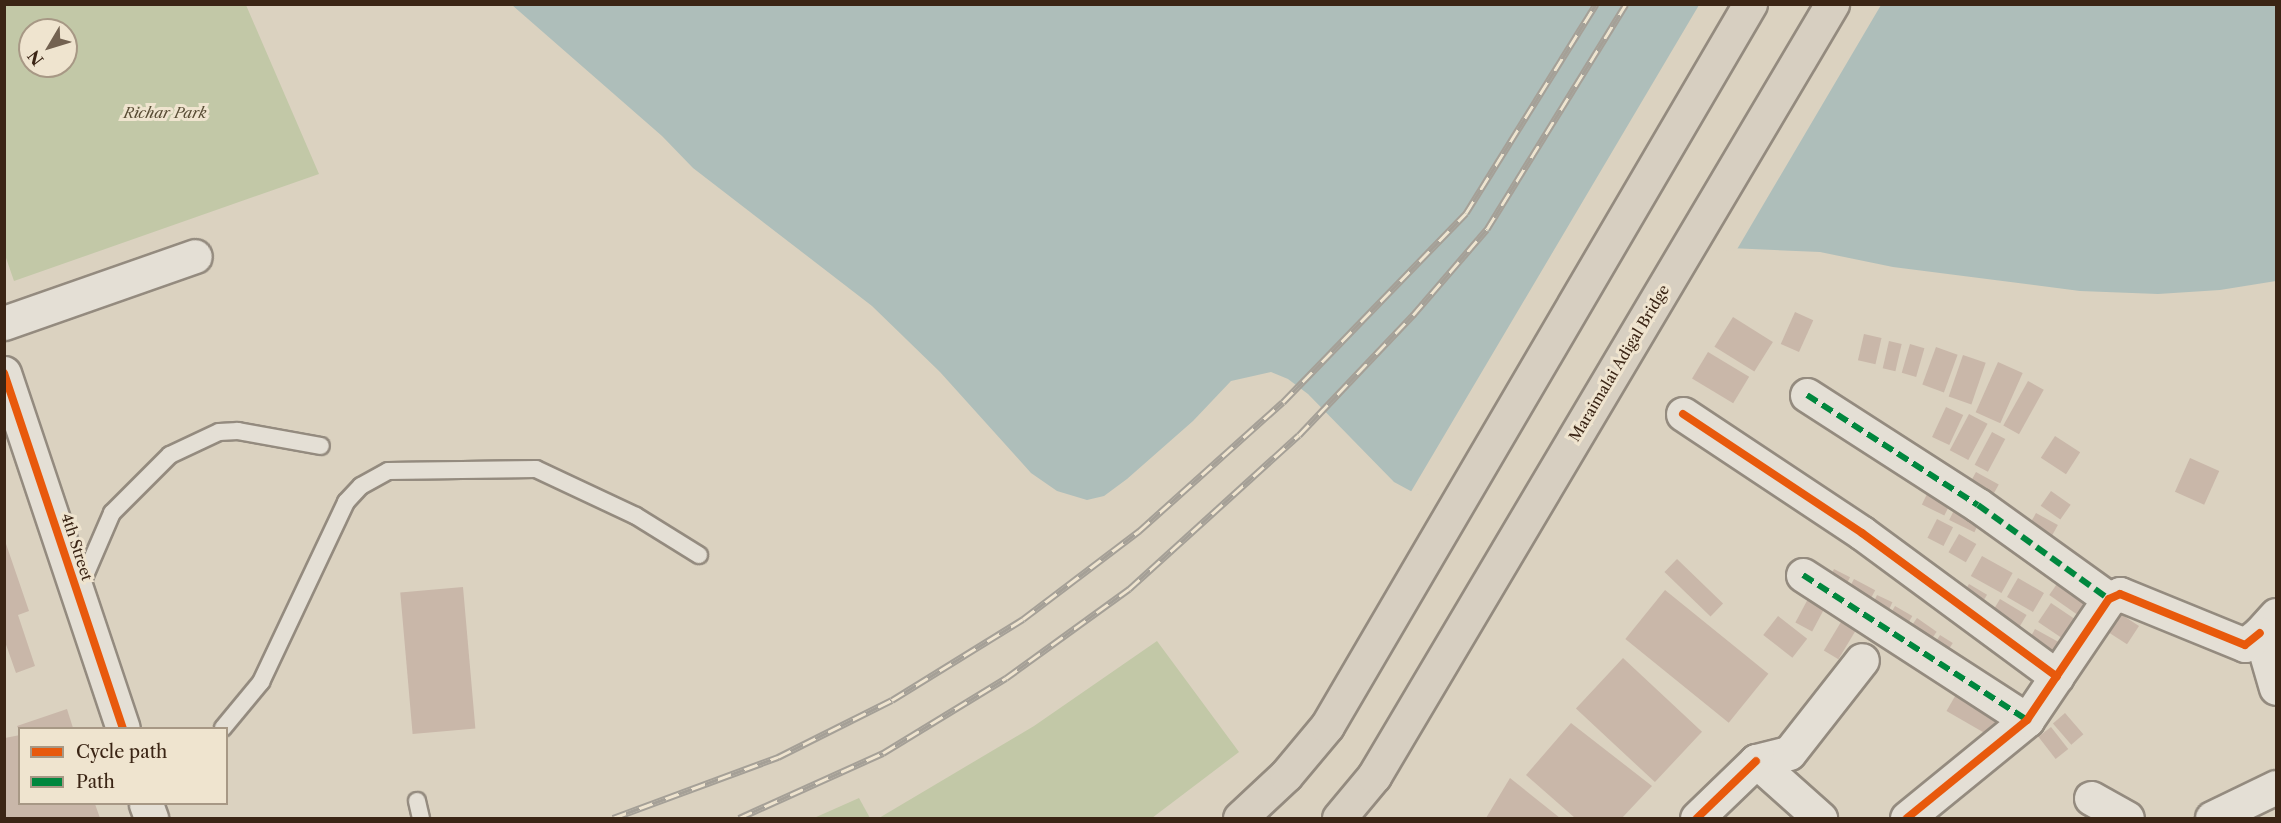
<!DOCTYPE html>
<style>
body{margin:0}
#map{position:relative;width:2281px;height:823px;overflow:hidden;background:#dbd2c0;font-family:"Libre Caslon Text",serif}
div>[style]{position:absolute}
.green>*{inset:0;background:#c2c8a7}
.water>*{inset:0;background:#aebeba}
.pier>*{inset:0;background:#dbd2c0}
.building>*{inset:0;background:#c9b7a9;transform-origin:0 0}
.roads{filter:drop-shadow(2px 0 #948b7f) drop-shadow(-2px 0 #948b7f) drop-shadow(0 2px #948b7f) drop-shadow(0 -2px #948b7f)}
.service>*{height:16px;margin:-8px;padding:0 8px;transform-origin:8px;border-radius:8px;background:#e4dfd5}
.minor>*{height:33px;margin:-16.5px;padding:0 16.5px;transform-origin:16.5px;border-radius:16.5px;background:#e4dfd5}
.primary>*{height:33px;margin:-16.5px;padding:0 16.5px;transform-origin:16.5px;border-radius:16.5px;background:#d7cfc1}
.rail>*{height:7px;margin-top:-3.5px;transform-origin:0;background:repeating-linear-gradient(90deg,#efe4cf 0 14px,#a5a097 0 28px);box-sizing:border-box;border-block:2px solid #a5a097}
.quiet>*{height:6px;margin-top:-3px;transform-origin:0;background:repeating-linear-gradient(90deg,#00873e 0 12px,transparent 0 18px)}
.cycleway>*{height:8px;margin:-4px;padding:0 4px;transform-origin:4px;border-radius:4px;background:#e8590c}
span{translate:-50% -50%;white-space:nowrap;text-align:center;line-height:1.15;-webkit-text-stroke:6px #efe4cf;paint-order:stroke}
.park-label{font-size:15px;color:#584c34;font-style:italic}
.street-label{font-size:15px;color:#3b2515}
.frame{position:absolute;inset:0;border:6px solid #3b2515;pointer-events:none}
.legend{position:absolute;left:18px;top:727px;width:210px;height:78px;box-sizing:border-box;background:#efe4cf;border:2px solid #a79885;margin:0;padding:8px 10px;list-style:none;font-size:18px;color:#3b2515}
.legend li{display:flex;align-items:center;gap:12px;height:30px}
.legend b{width:30px;border:2px solid #a79885}
.north{position:absolute;left:18px;top:18px;width:60px;height:60px;box-sizing:border-box;background:#efe4cf;border:2px solid #a79885;border-radius:50%;rotate:232deg;font-size:16px;font-weight:700;line-height:24px;text-align:center;color:#3b2515}
.north::after{content:'';display:block;margin:auto;width:21px;height:27px;background:#736251;clip-path:polygon(50% 0,100% 100%,50% 72%,0 100%)}
</style>
<div id="map">
<div class="green">
<div style="clip-path:polygon(evenodd,4px 5px,246px 5px,319px 174px,14px 281px,4px 252px,4px 5px,30px 30px,66px 30px,66px 66px,30px 66px,30px 30px)"></div>
<div style="clip-path:polygon(1157px 641px,1239px 752px,1152px 818px,879px 818px,1034px 726px)"></div>
<div style="clip-path:polygon(859px 798px,870px 818px,814px 818px)"></div>
</div>
<div class="water">
<div style="clip-path:polygon(512px 5px,2276px 5px,2276px 281px,2220px 290px,2158px 294px,2080px 291px,1893px 267px,1820px 252px,1707px 247px,1616px 273px,1418px 495px,1394px 482px,1308px 394px,1288px 379px,1271px 372px,1231px 381px,1193px 421px,1127px 479px,1104px 496px,1087px 500px,1057px 491px,1031px 473px,940px 372px,872px 306px,693px 168px,662px 136px)"></div>
</div>
<div class="pier">
<div style="clip-path:polygon(1699px 5px,1881px 5px,1736px 251px,1707px 250px,1617px 275px,1578px 313px,1494px 411px,1438px 491px,1418px 498px,1409px 495px)"></div>
</div>
<div class="building">
<div style="left:1795px;top:312px;width:20px;height:35px;rotate:24deg"></div>
<div style="left:1733px;top:317px;width:47px;height:35px;rotate:32deg"></div>
<div style="left:1864px;top:334px;width:18px;height:27px;rotate:13deg"></div>
<div style="left:1889px;top:341px;width:13px;height:28px;rotate:13deg"></div>
<div style="left:1910px;top:344px;width:15px;height:30px;rotate:16deg"></div>
<div style="left:1936px;top:347px;width:23px;height:40px;rotate:20deg"></div>
<div style="left:1708px;top:352px;width:48px;height:31px;rotate:31deg"></div>
<div style="left:1963px;top:355px;width:24px;height:44px;rotate:19deg"></div>
<div style="left:1998px;top:362px;width:27px;height:55px;rotate:24deg"></div>
<div style="left:2028px;top:381px;width:18px;height:51px;rotate:29deg"></div>
<div style="left:1946px;top:407px;width:19px;height:33px;rotate:25deg"></div>
<div style="left:1969px;top:414px;width:21px;height:41px;rotate:28deg"></div>
<div style="left:1992px;top:432px;width:15px;height:37px;rotate:28deg"></div>
<div style="left:2055px;top:436px;width:30px;height:26px;rotate:33deg"></div>
<div style="left:2190px;top:458px;width:32px;height:37px;rotate:24deg"></div>
<div style="left:1976px;top:472px;width:26px;height:24px;rotate:29deg"></div>
<div style="left:2051px;top:491px;width:24px;height:18px;rotate:35deg"></div>
<div style="left:1928px;top:492px;width:25px;height:14px;rotate:26deg"></div>
<div style="left:1958px;top:502px;width:28px;height:20px;rotate:26deg"></div>
<div style="left:2036px;top:513px;width:25px;height:23px;rotate:29deg"></div>
<div style="left:1937px;top:519px;width:18px;height:21px;rotate:27deg"></div>
<div style="left:1959px;top:534px;width:20px;height:21px;rotate:30deg"></div>
<div style="clip-path:polygon(4px 538px,29px 611px,18px 615px,35px 666px,16px 673px,4px 639px)"></div>
<div style="left:1982px;top:556px;width:35px;height:23px;rotate:29deg"></div>
<div style="left:1677px;top:559px;width:64px;height:18px;rotate:44deg"></div>
<div style="left:1834px;top:569px;width:18px;height:20px;rotate:27deg"></div>
<div style="left:2018px;top:578px;width:30px;height:22px;rotate:30deg"></div>
<div style="left:1854px;top:579px;width:24px;height:21px;rotate:28deg"></div>
<div style="left:2059px;top:581px;width:38px;height:17px;rotate:35deg"></div>
<div style="left:1969px;top:584px;width:21px;height:20px;rotate:31deg"></div>
<div style="left:463px;top:587px;width:142px;height:63px;rotate:85deg"></div>
<div style="left:1665px;top:590px;width:133px;height:63px;rotate:39deg"></div>
<div style="left:1877px;top:595px;width:17px;height:19px;rotate:25deg"></div>
<div style="left:1809px;top:597px;width:19px;height:29px;rotate:28deg"></div>
<div style="left:2000px;top:599px;width:31px;height:25px;rotate:31deg"></div>
<div style="left:2051px;top:603px;width:30px;height:23px;rotate:34deg"></div>
<div style="left:1895px;top:606px;width:20px;height:20px;rotate:30deg"></div>
<div style="left:2113px;top:609px;width:31px;height:22px;rotate:33deg"></div>
<div style="left:1847px;top:612px;width:17px;height:45px;rotate:31deg"></div>
<div style="left:1778px;top:616px;width:37px;height:24px;rotate:38deg"></div>
<div style="left:1917px;top:618px;width:24px;height:22px;rotate:35deg"></div>
<div style="left:2035px;top:629px;width:29px;height:18px;rotate:29deg"></div>
<div style="left:1940px;top:635px;width:15px;height:20px;rotate:32deg"></div>
<div style="left:1623px;top:658px;width:108px;height:69px;rotate:43deg"></div>
<div style="left:1958px;top:691px;width:48px;height:23px;rotate:30deg"></div>
<div style="clip-path:polygon(67px 709px,73px 728px,18px 728px,17px 726px)"></div>
<div style="left:2065px;top:713px;width:28px;height:16px;rotate:49deg"></div>
<div style="clip-path:polygon(1571px 723px,1652px 786px,1622px 818px,1575px 818px,1526px 775px)"></div>
<div style="left:2051px;top:727px;width:28px;height:16px;rotate:52deg"></div>
<div style="clip-path:polygon(20px 735px,20px 804px,95px 804px,100px 818px,5px 818px,5px 738px)"></div>
<div style="clip-path:polygon(1510px 778px,1560px 818px,1486px 818px)"></div>
</div>
<div class="roads">
<div class="service">
<div style="left:80px;top:587px;width:81px;rotate:-66.6deg"></div>
<div style="left:112px;top:513px;width:82px;rotate:-45deg"></div>
<div style="left:170px;top:455px;width:54px;rotate:-25.1deg"></div>
<div style="left:219px;top:432px;width:19px;rotate:-3deg"></div>
<div style="left:238px;top:431px;width:84px;rotate:10.2deg"></div>
<div style="left:223px;top:728px;width:60px;rotate:-50.4deg"></div>
<div style="left:261px;top:682px;width:199px;rotate:-64.7deg"></div>
<div style="left:346px;top:502px;width:22px;rotate:-47deg"></div>
<div style="left:361px;top:486px;width:31px;rotate:-29deg"></div>
<div style="left:388px;top:471px;width:148px;rotate:-0.8deg"></div>
<div style="left:536px;top:469px;width:110px;rotate:25.2deg"></div>
<div style="left:636px;top:516px;width:74px;rotate:31.8deg"></div>
<div style="left:417px;top:801px;width:17px;rotate:77deg"></div>
</div>
<div class="minor">
<div style="left:4px;top:323px;width:202px;rotate:-19.3deg"></div>
<div style="left:4px;top:373px;width:374px;rotate:71.5deg"></div>
<div style="left:1807px;top:395px;width:203px;rotate:32.8deg"></div>
<div style="left:1978px;top:505px;width:161px;rotate:35.7deg"></div>
<div style="left:1683px;top:414px;width:215px;rotate:33.6deg"></div>
<div style="left:1862px;top:533px;width:242px;rotate:36.4deg"></div>
<div style="left:1803px;top:575px;width:267px;rotate:32.9deg"></div>
<div style="left:2276px;top:615px;width:24px;rotate:132deg"></div>
<div style="left:2260px;top:633px;width:57px;rotate:73.8deg"></div>
<div style="left:1756px;top:761px;width:34px;rotate:-14deg"></div>
<div style="left:1789px;top:753px;width:118px;rotate:-51.9deg"></div>
<div style="left:1756px;top:761px;width:86px;rotate:41.7deg"></div>
<div style="left:2091px;top:798px;width:41px;rotate:29.1deg"></div>
<div style="left:146px;top:804px;width:15px;rotate:70deg"></div>
<div style="left:1697px;top:818px;width:82px;rotate:-44deg"></div>
<div style="left:1907px;top:818px;width:155px;rotate:-39.2deg"></div>
<div style="left:2027px;top:720px;width:146px;rotate:-55.9deg"></div>
<div style="left:2109px;top:599px;width:12px;rotate:-24deg"></div>
<div style="left:2120px;top:594px;width:135px;rotate:22.2deg"></div>
<div style="left:2245px;top:645px;width:19px;rotate:-39deg"></div>
<div style="left:2212px;top:818px;width:71px;rotate:-25.8deg"></div>
</div>
<div class="primary">
<div style="left:1240px;top:818px;width:63px;rotate:-43.1deg"></div>
<div style="left:1286px;top:775px;width:64px;rotate:-50.1deg"></div>
<div style="left:1327px;top:726px;width:837px;rotate:-59.64deg"></div>
<div style="left:1339px;top:818px;width:55px;rotate:-50.2deg"></div>
<div style="left:1374px;top:776px;width:898px;rotate:-59.32deg"></div>
</div>
</div>
<div class="rail">
<div style="left:613px;top:818px;width:176px;rotate:-20.3deg"></div>
<div style="left:778px;top:757px;width:127px;rotate:-26.6deg"></div>
<div style="left:892px;top:700px;width:154px;rotate:-31.7deg"></div>
<div style="left:1023px;top:619px;width:146px;rotate:-37.2deg"></div>
<div style="left:1139px;top:531px;width:193px;rotate:-41.9deg"></div>
<div style="left:1283px;top:402px;width:263px;rotate:-45.9deg"></div>
<div style="left:1466px;top:213px;width:246px;rotate:-58.1deg"></div>
<div style="left:739px;top:818px;width:158px;rotate:-24.3deg"></div>
<div style="left:883px;top:753px;width:144px;rotate:-31.4deg"></div>
<div style="left:1006px;top:678px;width:152px;rotate:-35.9deg"></div>
<div style="left:1129px;top:589px;width:229px;rotate:-42.2deg"></div>
<div style="left:1299px;top:435px;width:166px;rotate:-46.5deg"></div>
<div style="left:1413px;top:315px;width:113px;rotate:-49.3deg"></div>
<div style="left:1487px;top:229px;width:264px;rotate:-58.3deg"></div>
</div>
<div class="quiet">
<div style="left:1807px;top:395px;width:203px;rotate:32.8deg"></div>
<div style="left:1978px;top:505px;width:161px;rotate:35.7deg"></div>
<div style="left:1803px;top:575px;width:267px;rotate:32.9deg"></div>
</div>
<div class="cycleway">
<div style="left:4px;top:373px;width:374px;rotate:71.5deg"></div>
<div style="left:1683px;top:414px;width:215px;rotate:33.6deg"></div>
<div style="left:1862px;top:533px;width:242px;rotate:36.4deg"></div>
<div style="left:1697px;top:818px;width:82px;rotate:-44deg"></div>
<div style="left:1907px;top:818px;width:155px;rotate:-39.2deg"></div>
<div style="left:2027px;top:720px;width:146px;rotate:-55.9deg"></div>
<div style="left:2109px;top:599px;width:12px;rotate:-24deg"></div>
<div style="left:2120px;top:594px;width:135px;rotate:22.2deg"></div>
<div style="left:2245px;top:645px;width:19px;rotate:-39deg"></div>
</div>
<div class="park-label">
<span style="left:165px;top:113px">Richar Park</span>
</div>
<div class="street-label">
<span style="left:1619px;top:363px;rotate:-59deg">Maraimalai Adigal Bridge</span>
<span style="left:77px;top:547px;rotate:72deg">4th Street</span>
</div>
<div class="frame"></div>
<ul class="legend">
<li><b style="height:8px;background:#e8590c"></b>Cycle path</li>
<li><b style="height:8px;background:#00873e"></b>Path</li>
</ul>
<div class="north">N</div>
</div>
